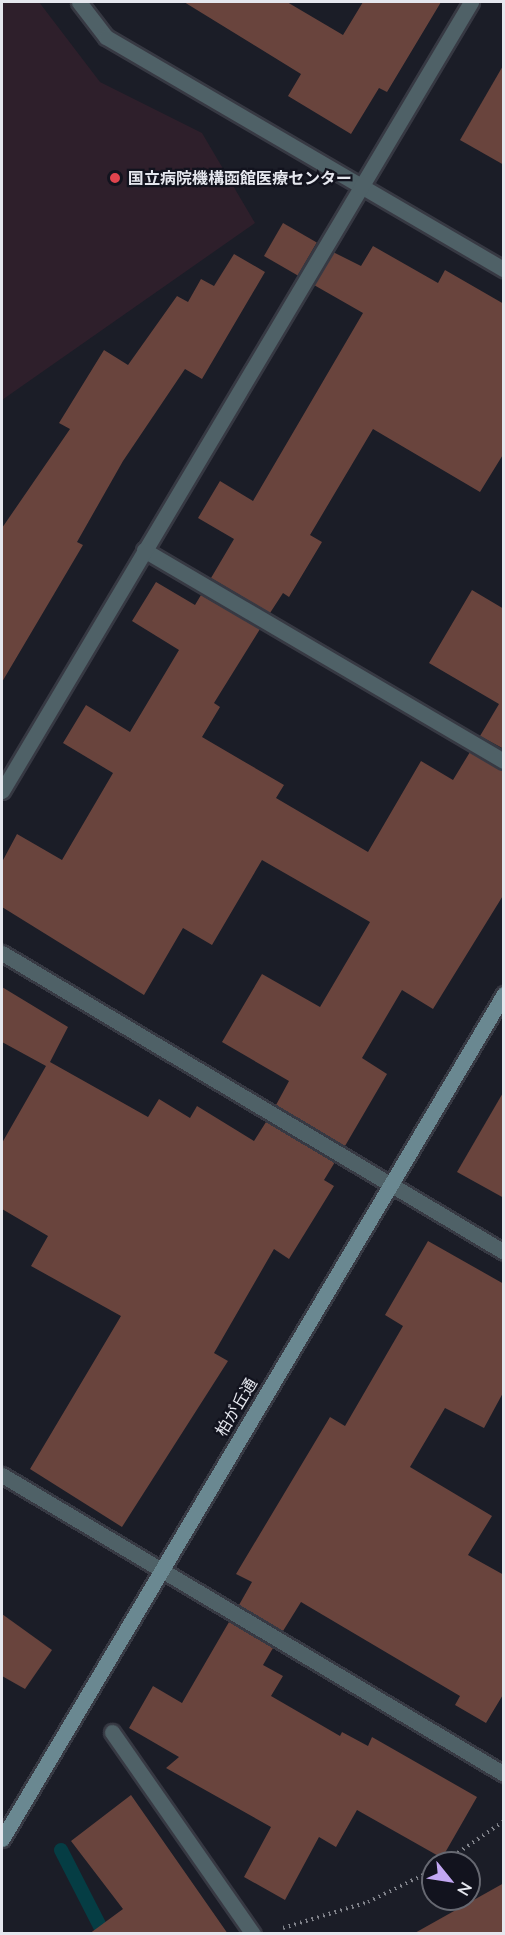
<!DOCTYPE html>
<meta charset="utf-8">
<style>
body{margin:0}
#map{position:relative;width:505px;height:1935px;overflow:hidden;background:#1b1d27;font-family:Lato,"Noto Sans JP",sans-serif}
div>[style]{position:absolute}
.medical>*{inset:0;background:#2e1f2b}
.stream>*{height:14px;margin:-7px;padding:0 7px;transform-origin:7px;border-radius:7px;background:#053d44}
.building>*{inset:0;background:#69443d;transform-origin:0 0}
.path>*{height:4px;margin-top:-2px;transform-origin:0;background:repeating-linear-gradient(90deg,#81838b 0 1.5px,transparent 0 6px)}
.roads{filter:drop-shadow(2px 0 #373943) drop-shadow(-2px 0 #373943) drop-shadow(0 2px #373943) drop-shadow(0 -2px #373943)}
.street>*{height:15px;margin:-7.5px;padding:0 7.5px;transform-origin:7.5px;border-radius:7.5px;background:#4f6167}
.secondary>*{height:15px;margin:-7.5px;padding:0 7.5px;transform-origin:7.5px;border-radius:7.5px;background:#6a8891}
.dots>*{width:16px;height:16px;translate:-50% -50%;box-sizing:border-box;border:3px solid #12131e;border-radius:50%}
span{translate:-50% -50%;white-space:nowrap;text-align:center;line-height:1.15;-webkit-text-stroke:4.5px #12131e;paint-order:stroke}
.poi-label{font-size:16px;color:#e5e7ee;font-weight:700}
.left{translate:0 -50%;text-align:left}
.street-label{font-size:16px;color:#e5e7ee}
.frame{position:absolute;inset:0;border:3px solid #e5e7ee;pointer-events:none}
.north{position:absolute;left:421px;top:1851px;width:60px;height:60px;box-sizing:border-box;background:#12131e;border:2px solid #666871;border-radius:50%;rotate:120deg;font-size:16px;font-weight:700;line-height:24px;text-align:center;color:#e5e7ee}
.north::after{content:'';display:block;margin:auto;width:21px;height:27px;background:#c2a7f2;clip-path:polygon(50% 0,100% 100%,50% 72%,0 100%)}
</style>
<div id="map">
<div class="medical">
<div style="clip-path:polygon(2px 2px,39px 2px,100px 82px,202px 133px,255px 223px,2px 400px)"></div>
</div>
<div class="stream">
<div style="left:61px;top:1850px;width:94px;rotate:62.9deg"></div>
</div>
<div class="building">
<div style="clip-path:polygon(184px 2px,287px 2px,343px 35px,363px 2px,441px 2px,387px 92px,379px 88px,351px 134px,288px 96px,301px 74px)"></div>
<div style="clip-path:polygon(504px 64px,504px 165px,460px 140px)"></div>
<div style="left:283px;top:223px;width:39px;height:38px;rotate:30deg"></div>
<div style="clip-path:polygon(373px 246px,438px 283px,445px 270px,504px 304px,504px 453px,480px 492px,373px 429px,310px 535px,322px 542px,289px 597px,283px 593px,270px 613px,211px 578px,234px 539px,198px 518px,220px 481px,253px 501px,363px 313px,314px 285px,333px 252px,361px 266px)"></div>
<div style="clip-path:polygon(234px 254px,265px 272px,202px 379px,185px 369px,123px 461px,77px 542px,83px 545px,2px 682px,2px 528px,70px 429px,59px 423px,104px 350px,128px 365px,177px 296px,188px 302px,201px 279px,214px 286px)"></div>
<div style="clip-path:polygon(156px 582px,195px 605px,201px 595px,260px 629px,214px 703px,220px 707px,202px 737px,284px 785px,276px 798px,368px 852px,421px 761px,453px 780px,470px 752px,504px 771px,504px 894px,433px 1009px,402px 990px,362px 1058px,387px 1074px,345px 1146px,276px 1105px,289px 1081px,222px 1042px,262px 974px,320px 1007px,370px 922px,262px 860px,212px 945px,183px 928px,144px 995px,2px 907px,2px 862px,17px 834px,62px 860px,113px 773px,63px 743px,86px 705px,130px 732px,179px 650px,132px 621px)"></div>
<div style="clip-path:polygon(472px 590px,504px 609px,504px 749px,480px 736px,499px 704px,429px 663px)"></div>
<div style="clip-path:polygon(2px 987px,68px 1027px,50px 1062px,148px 1117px,159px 1099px,190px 1118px,197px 1106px,254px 1141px,266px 1122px,335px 1162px,324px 1180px,334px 1186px,289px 1259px,274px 1249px,214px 1353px,228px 1361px,122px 1527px,30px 1469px,121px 1316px,31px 1266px,48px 1236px,2px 1209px,2px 1143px,46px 1066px,2px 1042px)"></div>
<div style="clip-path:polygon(504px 1091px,504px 1198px,457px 1172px)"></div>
<div style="clip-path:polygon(428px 1241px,504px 1284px,504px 1391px,484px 1428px,445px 1408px,410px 1467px,492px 1516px,468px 1555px,504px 1575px,504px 1693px,486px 1723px,455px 1705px,460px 1696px,301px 1602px,283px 1631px,239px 1605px,252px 1582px,236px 1574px,330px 1417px,345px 1426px,403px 1326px,385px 1315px)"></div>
<div style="clip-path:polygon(2px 1614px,52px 1650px,25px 1689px,2px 1676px)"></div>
<div style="clip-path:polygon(229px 1622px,273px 1648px,263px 1665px,283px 1676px,271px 1696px,340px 1736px,342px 1732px,368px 1746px,372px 1737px,477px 1797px,442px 1858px,357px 1810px,336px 1847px,319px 1837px,285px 1900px,244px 1877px,271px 1827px,166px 1768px,179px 1757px,129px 1728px,153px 1686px,182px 1703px)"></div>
<div style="clip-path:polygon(131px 1795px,228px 1934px,89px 1934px,123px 1909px,71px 1841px)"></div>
<div style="clip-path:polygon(504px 1883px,504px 1934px,413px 1934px)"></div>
</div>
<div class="path">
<div style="left:443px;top:1863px;width:74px;rotate:-34.5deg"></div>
<div style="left:283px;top:1928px;width:89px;rotate:-17deg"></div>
<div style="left:368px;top:1902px;width:72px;rotate:-26.2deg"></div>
</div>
<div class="roads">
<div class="street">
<div style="left:79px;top:2px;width:44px;rotate:52.4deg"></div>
<div style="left:106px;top:37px;width:461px;rotate:30.3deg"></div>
<div style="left:144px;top:550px;width:417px;rotate:30.4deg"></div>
<div style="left:2px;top:791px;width:918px;rotate:-59.27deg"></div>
<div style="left:2px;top:953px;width:584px;rotate:30.78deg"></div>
<div style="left:2px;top:1475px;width:584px;rotate:30.78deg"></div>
<div style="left:112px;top:1732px;width:246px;rotate:55.1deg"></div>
</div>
<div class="secondary">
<div style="left:2px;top:1839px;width:983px;rotate:-59.29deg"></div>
</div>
</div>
<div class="dots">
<div style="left:115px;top:178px;background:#e0444e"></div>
</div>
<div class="poi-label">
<span class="left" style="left:128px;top:178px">国立病院機構函館医療センター</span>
</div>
<div class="street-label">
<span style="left:236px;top:1407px;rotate:-59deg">柏が丘通</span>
</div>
<div class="frame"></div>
<div class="north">N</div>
</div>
